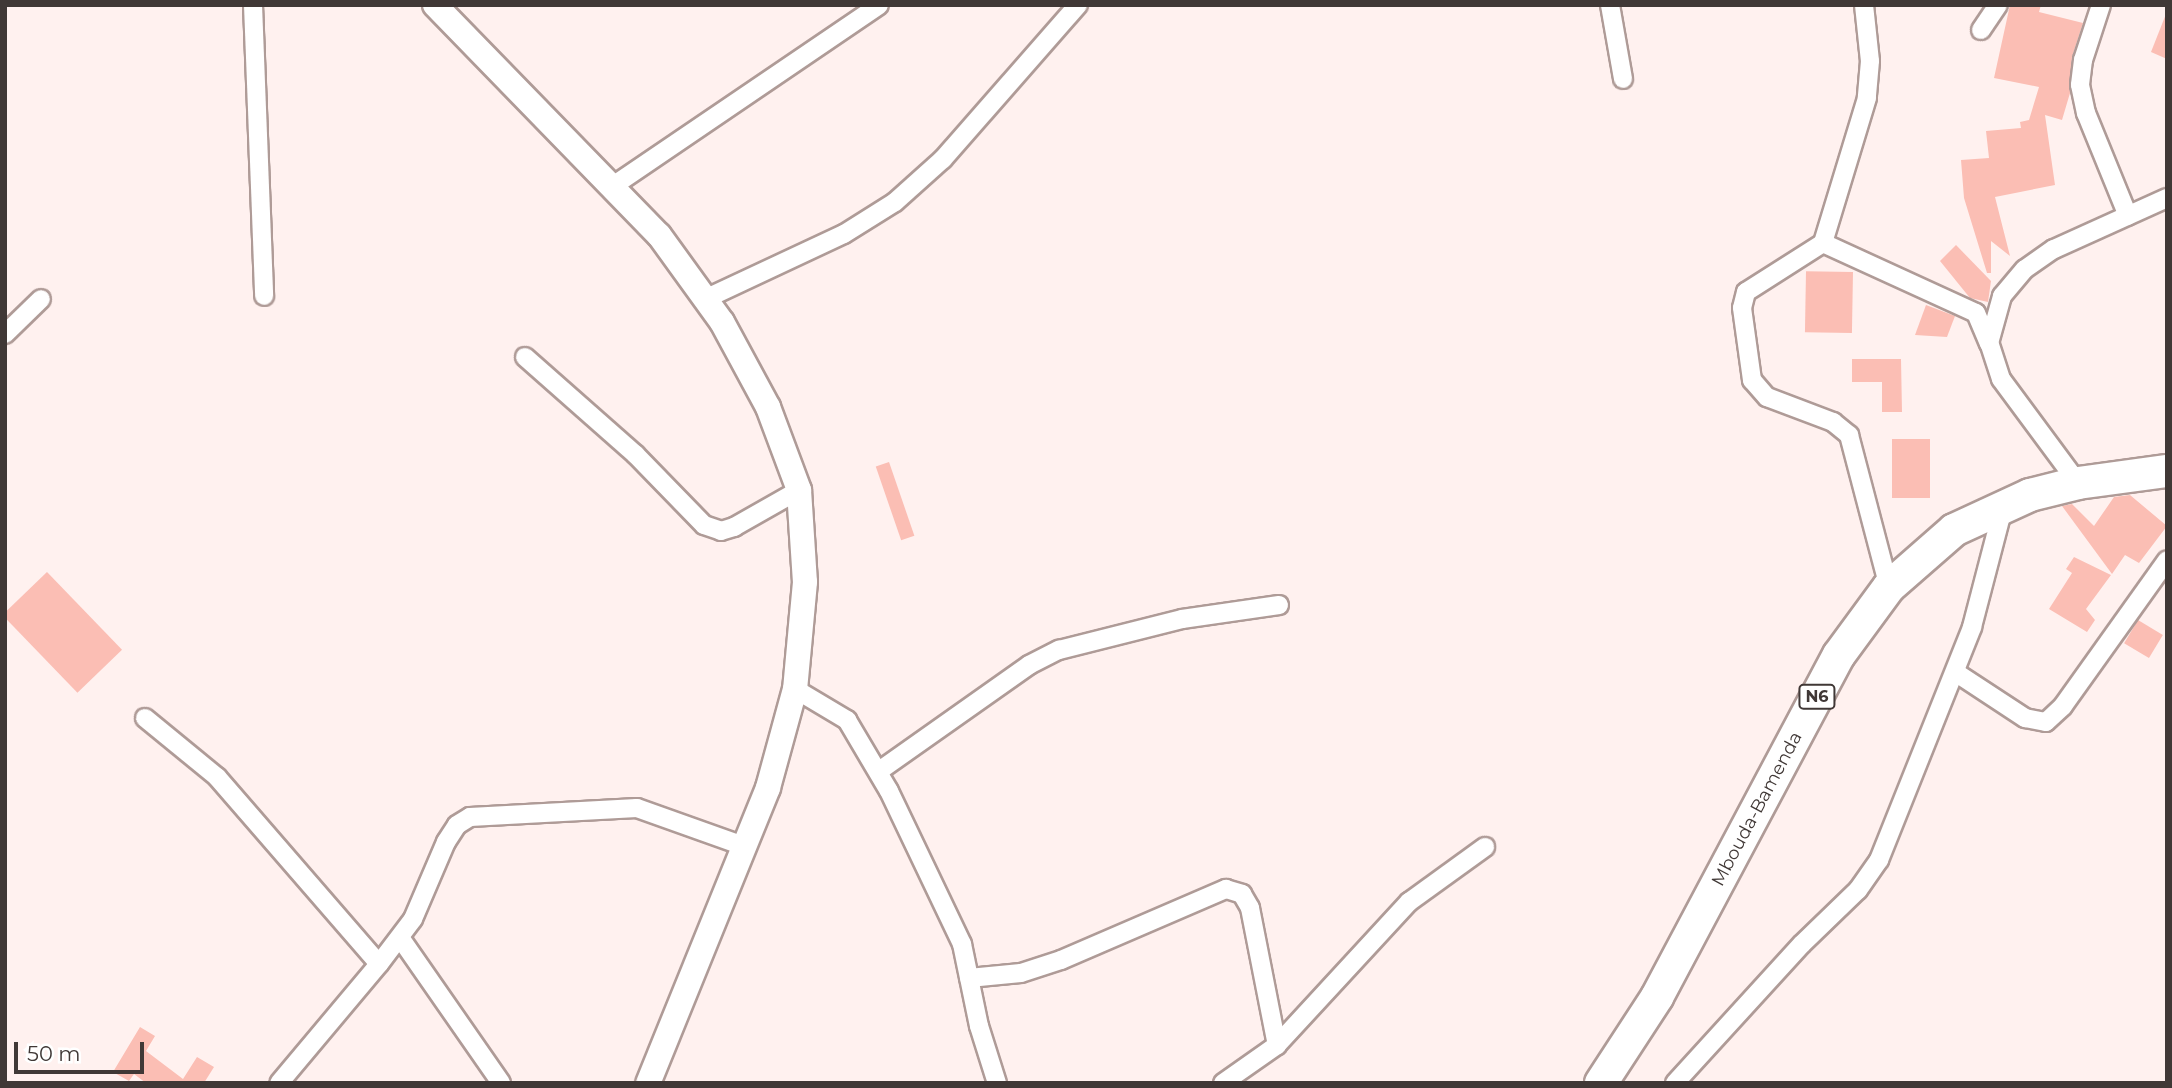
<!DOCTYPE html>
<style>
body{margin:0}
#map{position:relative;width:2172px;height:1088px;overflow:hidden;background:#fff1ef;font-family:Montserrat,sans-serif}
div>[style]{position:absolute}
.building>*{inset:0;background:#fbbeb4;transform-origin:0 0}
.roads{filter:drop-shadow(2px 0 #af9b97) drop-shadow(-2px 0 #af9b97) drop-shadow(0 2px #af9b97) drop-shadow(0 -2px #af9b97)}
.street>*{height:18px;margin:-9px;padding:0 9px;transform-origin:9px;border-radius:9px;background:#fff}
.secondary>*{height:24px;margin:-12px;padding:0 12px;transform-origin:12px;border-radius:12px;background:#fff}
.highway>*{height:32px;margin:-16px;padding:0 16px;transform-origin:16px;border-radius:16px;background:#fff}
span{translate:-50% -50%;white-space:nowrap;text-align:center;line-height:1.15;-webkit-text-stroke:5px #fff;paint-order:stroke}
.shield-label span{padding:2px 5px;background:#fff;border:2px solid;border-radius:5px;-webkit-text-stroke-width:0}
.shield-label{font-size:16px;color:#403836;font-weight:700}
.street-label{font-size:18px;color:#403836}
.frame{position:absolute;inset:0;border:7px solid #403836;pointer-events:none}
.scale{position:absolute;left:14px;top:1042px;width:130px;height:32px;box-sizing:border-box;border:4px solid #403836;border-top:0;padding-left:9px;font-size:21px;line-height:24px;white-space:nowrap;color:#403836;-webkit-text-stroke:5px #fff;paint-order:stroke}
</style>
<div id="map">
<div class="building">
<div style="clip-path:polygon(2010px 5px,2041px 5px,2039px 12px,2083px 23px,2072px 57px,2070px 93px,2062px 120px,2045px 115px,2055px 185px,1995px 197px,2010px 256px,1991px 241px,1991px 273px,1987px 273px,1964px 198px,1961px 160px,1989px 158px,1986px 131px,2021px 128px,2020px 122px,2029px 120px,2039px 87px,1994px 78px)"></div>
<div style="clip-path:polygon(2166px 14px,2167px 14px,2167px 59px,2151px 52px)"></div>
<div style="clip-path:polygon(1956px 245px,1991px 281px,1988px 302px,1970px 298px,1940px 261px)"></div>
<div style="left:1853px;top:272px;width:61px;height:47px;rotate:91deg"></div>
<div style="clip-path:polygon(1926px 305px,1955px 316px,1947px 337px,1915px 335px)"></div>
<div style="clip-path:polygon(1852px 359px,1901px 359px,1902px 412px,1882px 412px,1882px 382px,1852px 382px)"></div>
<div style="left:1892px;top:439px;width:38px;height:59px"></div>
<div style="left:889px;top:462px;width:78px;height:14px;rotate:71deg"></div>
<div style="clip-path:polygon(2130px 495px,2167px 526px,2139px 563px,2125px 555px,2112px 574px,2062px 506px,2072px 504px,2094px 526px,2114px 497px)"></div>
<div style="clip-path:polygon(2074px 557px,2111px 575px,2086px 609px,2095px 620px,2087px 632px,2049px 609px,2072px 573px,2066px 569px)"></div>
<div style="left:47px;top:572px;width:108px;height:62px;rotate:46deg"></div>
<div style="left:2138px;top:620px;width:29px;height:27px;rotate:31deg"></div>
<div style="clip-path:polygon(140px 1027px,155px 1036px,146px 1051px,183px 1079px,197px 1057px,214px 1067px,204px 1083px,146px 1083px,134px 1074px,129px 1081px,113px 1072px)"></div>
</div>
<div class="roads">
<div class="street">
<div style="left:253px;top:5px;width:291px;rotate:87.8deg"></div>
<div style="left:1610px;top:5px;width:75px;rotate:80deg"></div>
<div style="left:1864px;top:5px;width:56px;rotate:83.9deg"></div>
<div style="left:1870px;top:61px;width:37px;rotate:95deg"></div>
<div style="left:1867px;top:98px;width:152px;rotate:106.9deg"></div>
<div style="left:1823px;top:243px;width:168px;rotate:24.6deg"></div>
<div style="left:1976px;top:313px;width:33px;rotate:67deg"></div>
<div style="left:2101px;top:5px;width:58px;rotate:108.1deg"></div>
<div style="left:2083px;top:60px;width:25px;rotate:97deg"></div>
<div style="left:2080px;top:85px;width:29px;rotate:78deg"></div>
<div style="left:2086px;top:113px;width:111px;rotate:67.8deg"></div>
<div style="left:1981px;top:30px;width:30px;rotate:-56deg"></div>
<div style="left:610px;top:188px;width:325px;rotate:-34.2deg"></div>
<div style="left:1823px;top:243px;width:91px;rotate:147.5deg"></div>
<div style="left:1746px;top:292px;width:16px;rotate:104deg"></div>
<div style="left:1742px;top:308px;width:73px;rotate:82.1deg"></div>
<div style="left:1752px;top:380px;width:23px;rotate:49deg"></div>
<div style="left:1767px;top:397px;width:71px;rotate:20.7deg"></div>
<div style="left:1833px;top:422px;width:21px;rotate:39deg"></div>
<div style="left:1849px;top:435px;width:157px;rotate:75.3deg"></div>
<div style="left:705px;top:299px;width:153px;rotate:-25.1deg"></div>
<div style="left:844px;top:234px;width:60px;rotate:-32.1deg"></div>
<div style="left:895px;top:202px;width:64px;rotate:-41.9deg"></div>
<div style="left:943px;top:159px;width:205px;rotate:-48.8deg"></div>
<div style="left:5px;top:334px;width:50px;rotate:-44.2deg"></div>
<div style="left:525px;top:357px;width:147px;rotate:41.4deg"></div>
<div style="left:635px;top:454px;width:99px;rotate:45.8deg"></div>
<div style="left:704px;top:525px;width:18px;rotate:19deg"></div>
<div style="left:721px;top:531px;width:14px;rotate:-17deg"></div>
<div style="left:734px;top:527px;width:75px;rotate:-29.6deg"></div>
<div style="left:2078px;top:483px;width:129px;rotate:-126.5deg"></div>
<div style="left:2001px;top:379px;width:38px;rotate:-108deg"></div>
<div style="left:1989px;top:343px;width:49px;rotate:-74.5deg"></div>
<div style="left:2002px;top:296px;width:35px;rotate:-50deg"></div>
<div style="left:2025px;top:269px;width:35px;rotate:-35deg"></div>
<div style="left:2054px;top:249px;width:124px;rotate:-24.3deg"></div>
<div style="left:1955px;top:672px;width:84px;rotate:33.3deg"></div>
<div style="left:2025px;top:718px;width:21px;rotate:11deg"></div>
<div style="left:2046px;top:722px;width:23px;rotate:-43deg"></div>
<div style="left:2063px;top:706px;width:179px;rotate:-54.5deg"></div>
<div style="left:795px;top:689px;width:61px;rotate:30.8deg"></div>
<div style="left:847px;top:720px;width:82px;rotate:59.4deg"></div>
<div style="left:889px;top:791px;width:170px;rotate:64.5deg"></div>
<div style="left:962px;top:944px;width:84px;rotate:78.3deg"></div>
<div style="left:979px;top:1026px;width:60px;rotate:72.5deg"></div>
<div style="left:145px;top:718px;width:93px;rotate:39.3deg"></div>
<div style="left:217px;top:777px;width:247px;rotate:49.1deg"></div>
<div style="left:379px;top:964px;width:155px;rotate:130deg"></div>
<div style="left:879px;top:771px;width:184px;rotate:-35.2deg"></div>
<div style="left:1029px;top:665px;width:34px;rotate:-27deg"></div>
<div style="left:1059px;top:650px;width:127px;rotate:-14.1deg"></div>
<div style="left:1182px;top:619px;width:98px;rotate:-8.2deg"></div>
<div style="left:401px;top:939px;width:175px;rotate:55.2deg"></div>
<div style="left:379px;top:964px;width:56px;rotate:-52.9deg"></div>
<div style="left:413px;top:919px;width:84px;rotate:-66.8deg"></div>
<div style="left:446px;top:842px;width:20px;rotate:-57deg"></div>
<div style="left:457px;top:825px;width:15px;rotate:-32deg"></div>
<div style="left:470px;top:817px;width:167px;rotate:-3.1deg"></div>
<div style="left:637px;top:808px;width:114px;rotate:19.6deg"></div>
<div style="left:969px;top:978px;width:52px;rotate:-5.5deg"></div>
<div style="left:1021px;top:973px;width:42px;rotate:-18deg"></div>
<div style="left:1061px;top:960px;width:180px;rotate:-23.3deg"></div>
<div style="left:1226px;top:889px;width:17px;rotate:17deg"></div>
<div style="left:1242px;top:894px;width:16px;rotate:60deg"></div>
<div style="left:1250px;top:908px;width:140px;rotate:78.9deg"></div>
<div style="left:1223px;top:1083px;width:66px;rotate:-35.1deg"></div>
<div style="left:1277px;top:1045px;width:195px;rotate:-47.3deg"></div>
<div style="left:1409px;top:902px;width:94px;rotate:-35.9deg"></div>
<div style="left:1675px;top:1083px;width:188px;rotate:-47.6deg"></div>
<div style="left:1802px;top:944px;width:78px;rotate:-44deg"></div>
<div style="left:1858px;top:890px;width:37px;rotate:-55deg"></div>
<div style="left:1879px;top:860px;width:251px;rotate:-68.2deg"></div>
<div style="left:1972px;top:627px;width:119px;rotate:-75.4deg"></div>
</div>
<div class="secondary">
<div style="left:435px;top:5px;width:321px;rotate:45.8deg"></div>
<div style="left:659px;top:235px;width:107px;rotate:54.1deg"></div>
<div style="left:722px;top:322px;width:97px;rotate:61.6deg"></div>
<div style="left:768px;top:407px;width:89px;rotate:69.5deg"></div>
<div style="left:799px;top:490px;width:92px;rotate:86.3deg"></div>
<div style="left:805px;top:582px;width:107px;rotate:95.3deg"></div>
<div style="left:795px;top:689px;width:103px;rotate:105.3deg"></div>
<div style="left:768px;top:788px;width:318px;rotate:112.1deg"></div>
</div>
<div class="highway">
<div style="left:1601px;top:1083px;width:103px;rotate:-56.9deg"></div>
<div style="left:1657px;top:997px;width:387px;rotate:-62deg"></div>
<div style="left:1839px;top:655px;width:84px;rotate:-53.7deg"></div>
<div style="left:1889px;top:587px;width:86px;rotate:-41.2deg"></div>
<div style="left:1954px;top:530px;width:84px;rotate:-24.7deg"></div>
<div style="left:2030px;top:495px;width:49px;rotate:-14deg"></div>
<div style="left:2078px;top:483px;width:90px;rotate:-7.7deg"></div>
</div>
</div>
<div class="shield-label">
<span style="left:1817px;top:697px">N6</span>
</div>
<div class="street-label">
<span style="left:1757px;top:809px;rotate:-62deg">Mbouda-Bamenda</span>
</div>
<div class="frame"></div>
<div class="scale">50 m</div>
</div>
